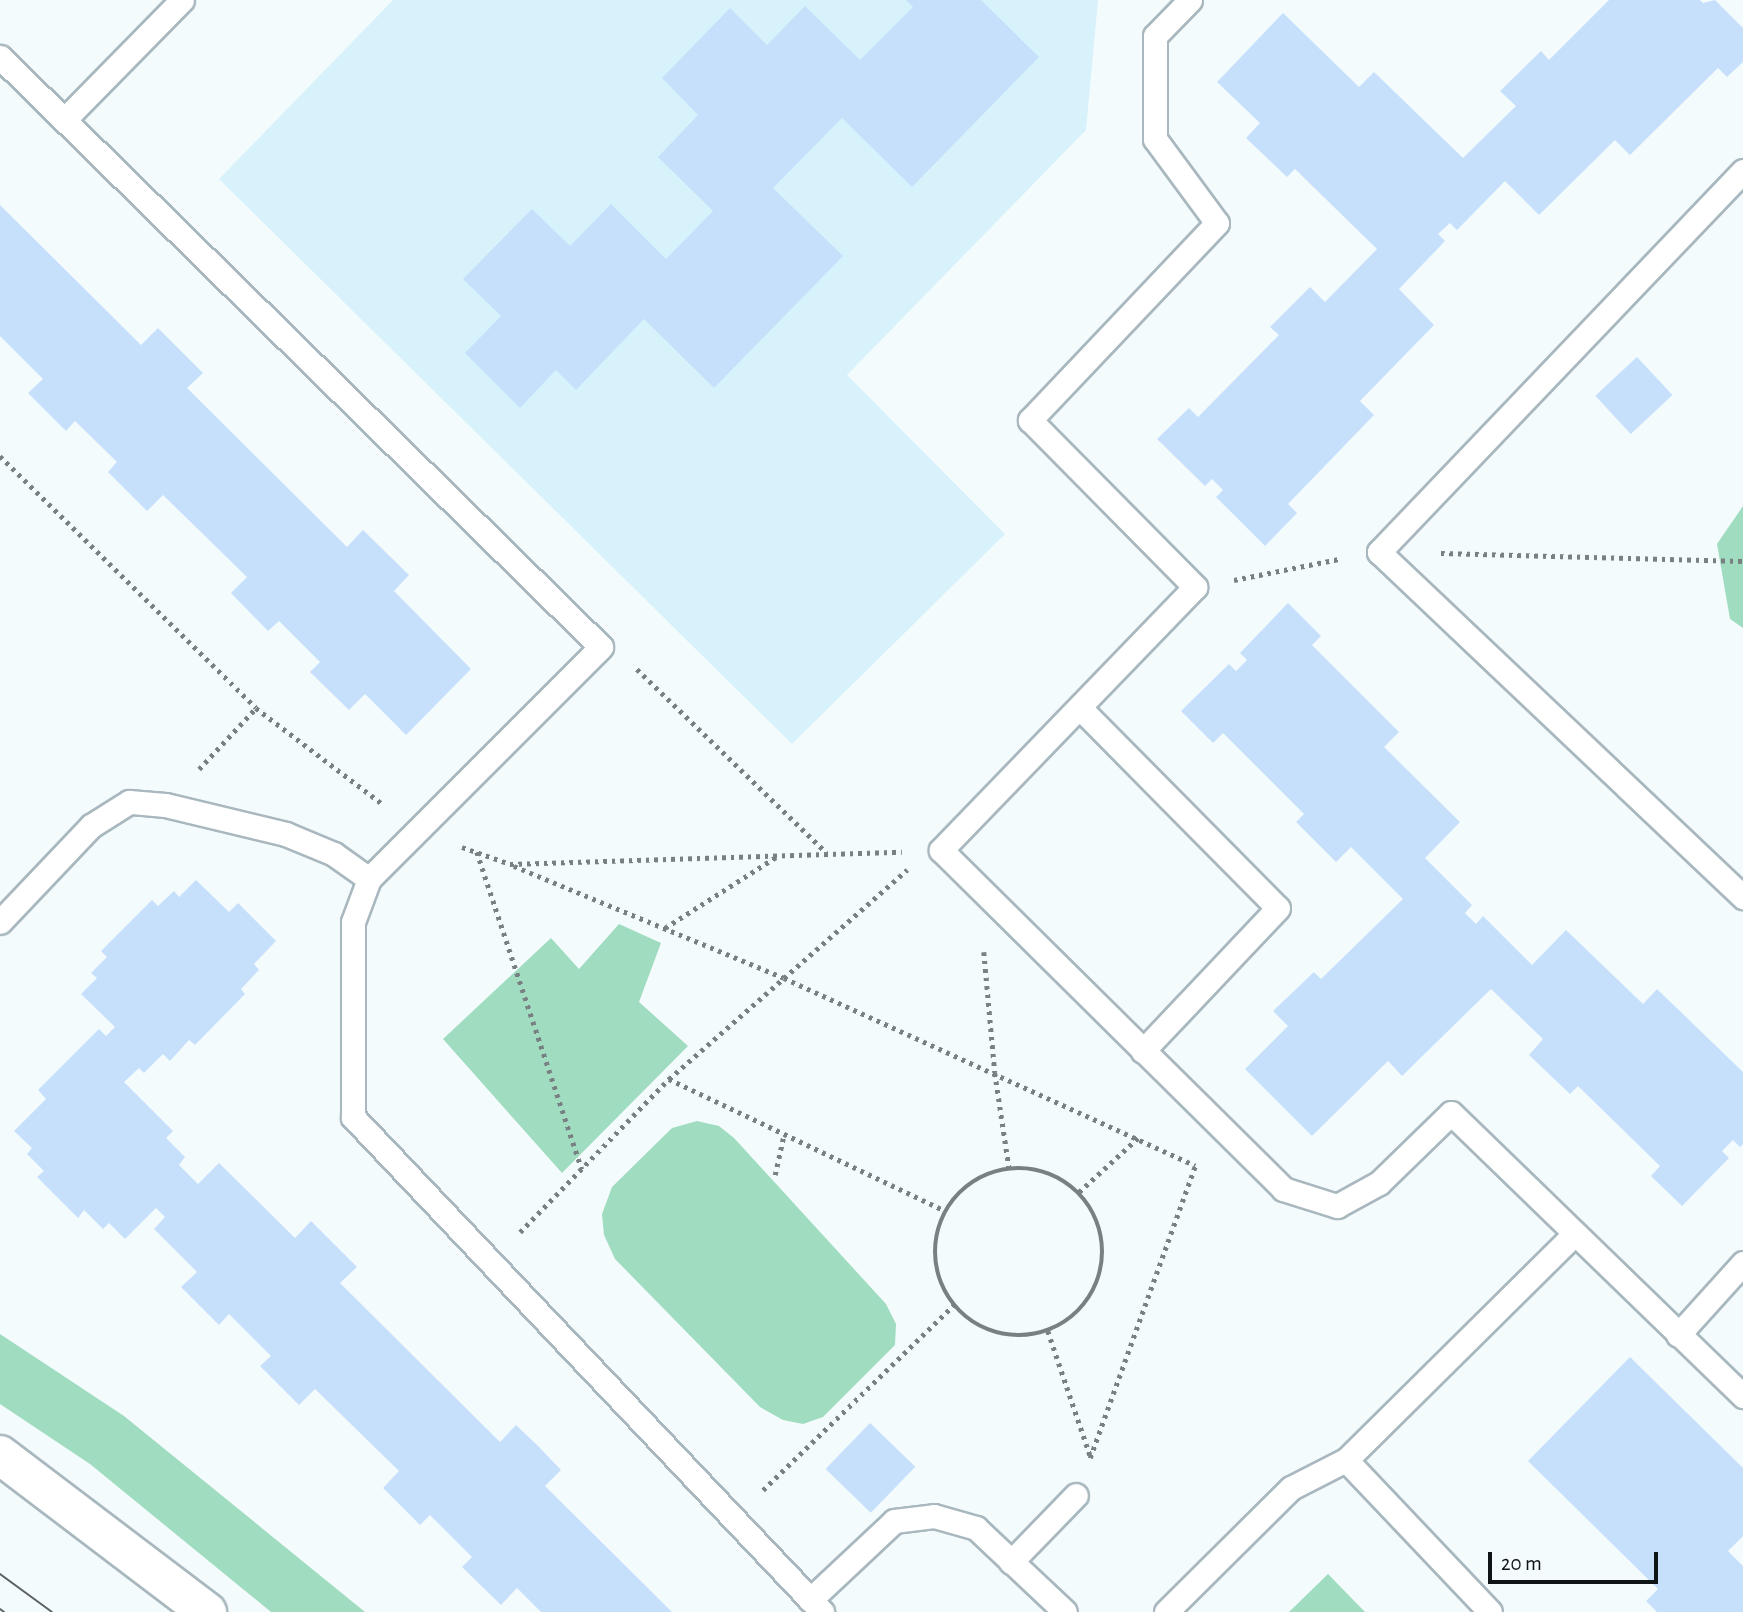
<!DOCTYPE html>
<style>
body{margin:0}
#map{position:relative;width:1743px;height:1612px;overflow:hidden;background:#f4fbfd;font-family:"Alegreya Sans",sans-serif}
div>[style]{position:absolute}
.built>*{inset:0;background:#d8f2fb}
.green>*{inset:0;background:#a0dcc0}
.building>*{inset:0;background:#c6e0fc;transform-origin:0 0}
.path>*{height:4.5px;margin-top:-2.25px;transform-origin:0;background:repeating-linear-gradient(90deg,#798082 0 3.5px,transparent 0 8.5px)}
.path>.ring{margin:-2.25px;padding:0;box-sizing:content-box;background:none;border:4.5px solid #798082;border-radius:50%}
.roads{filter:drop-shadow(2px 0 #a8b8be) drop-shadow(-2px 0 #a8b8be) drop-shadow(0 2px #a8b8be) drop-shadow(0 -2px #a8b8be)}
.lane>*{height:23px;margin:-11.5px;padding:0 11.5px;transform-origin:11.5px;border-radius:11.5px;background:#fff}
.secondary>*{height:38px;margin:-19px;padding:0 19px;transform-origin:19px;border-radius:19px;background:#fff}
.tram>*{height:2px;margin:-1px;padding:0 1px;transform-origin:1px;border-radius:1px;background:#5a6163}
span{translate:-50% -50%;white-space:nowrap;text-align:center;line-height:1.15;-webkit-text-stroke:5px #f4fbfd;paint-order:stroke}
.scale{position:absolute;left:1488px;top:1552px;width:170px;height:32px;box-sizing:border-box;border:4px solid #0f1517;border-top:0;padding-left:9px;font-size:21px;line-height:24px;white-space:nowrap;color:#0f1517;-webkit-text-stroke:5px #f4fbfd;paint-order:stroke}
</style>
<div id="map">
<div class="built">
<div style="clip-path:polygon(393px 0,1098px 0,1086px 130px,847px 375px,1005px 534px,792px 744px,219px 179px)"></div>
</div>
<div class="green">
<div style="clip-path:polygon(1743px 506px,1743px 628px,1730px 619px,1717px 544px)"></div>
<div style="clip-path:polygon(619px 924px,661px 943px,639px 1002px,688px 1046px,562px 1173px,443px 1039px,551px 938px,579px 969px)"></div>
<div style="clip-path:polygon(697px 1121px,719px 1126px,734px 1138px,886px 1304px,896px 1324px,895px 1345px,823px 1417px,803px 1424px,783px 1420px,760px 1407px,615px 1259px,604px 1235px,602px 1214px,612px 1187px,672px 1128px)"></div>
<div style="clip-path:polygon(0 1334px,124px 1416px,365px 1612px,271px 1612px,90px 1464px,0 1404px)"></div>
<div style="clip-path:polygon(1328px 1574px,1365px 1612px,1289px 1612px)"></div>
</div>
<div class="building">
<div style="clip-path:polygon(906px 0,981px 0,1039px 57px,912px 187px,842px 118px,773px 188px,843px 256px,714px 388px,644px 319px,576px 390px,556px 370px,520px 408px,465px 353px,501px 316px,463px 279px,532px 209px,570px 246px,611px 204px,666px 259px,713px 211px,658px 157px,698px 115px,662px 78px,730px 8px,767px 45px,805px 6px,860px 60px,913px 7px)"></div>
<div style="clip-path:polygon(1609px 0,1700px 0,1703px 3px,1715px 0,1743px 28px,1743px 62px,1727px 77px,1718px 68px,1630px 155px,1615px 140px,1539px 215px,1505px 181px,1457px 230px,1450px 223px,1438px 234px,1445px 241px,1399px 289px,1434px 325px,1360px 401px,1374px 415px,1288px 504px,1297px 513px,1265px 546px,1216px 497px,1223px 490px,1212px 479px,1205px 486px,1157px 439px,1189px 408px,1198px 417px,1279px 335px,1270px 327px,1310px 287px,1325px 302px,1377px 249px,1295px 169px,1287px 177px,1246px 138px,1260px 123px,1217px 82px,1283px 13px,1359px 87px,1374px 72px,1463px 158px,1516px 106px,1500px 91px,1541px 51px,1549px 60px)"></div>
<div style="clip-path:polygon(0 205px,141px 345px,158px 328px,203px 373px,187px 388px,347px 547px,363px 530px,409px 575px,394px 591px,471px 669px,406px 735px,365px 694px,349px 710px,310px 672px,320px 662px,279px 621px,268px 631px,231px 593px,247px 577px,163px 495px,147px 511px,108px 472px,117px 462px,75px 421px,66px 431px,28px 393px,43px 379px,0 336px)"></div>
<div style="left:1637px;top:357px;width:52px;height:57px;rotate:47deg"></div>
<div style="clip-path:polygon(1288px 603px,1321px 636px,1312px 645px,1399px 732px,1384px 747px,1460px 822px,1425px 858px,1472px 905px,1465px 913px,1476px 924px,1483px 916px,1532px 965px,1566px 930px,1643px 1004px,1657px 989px,1743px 1072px,1743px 1144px,1740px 1147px,1733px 1140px,1722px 1151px,1729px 1158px,1682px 1206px,1651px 1176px,1660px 1166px,1578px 1086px,1570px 1094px,1529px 1055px,1543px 1039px,1491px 989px,1402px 1076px,1388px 1061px,1312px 1136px,1245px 1069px,1288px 1026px,1273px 1011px,1314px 972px,1321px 979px,1403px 899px,1351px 847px,1336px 862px,1296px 822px,1304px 814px,1223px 733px,1213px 743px,1181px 711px,1229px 664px,1236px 671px,1247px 660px,1240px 653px)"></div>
<div style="clip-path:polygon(196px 880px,229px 912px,238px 903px,276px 941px,254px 964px,259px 970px,241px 989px,245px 994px,195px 1045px,189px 1040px,170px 1061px,163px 1054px,144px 1073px,139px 1068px,124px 1082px,173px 1131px,166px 1138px,185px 1157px,179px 1165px,198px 1184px,219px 1163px,295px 1238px,311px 1221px,357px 1267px,340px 1283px,500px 1442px,516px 1425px,539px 1447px,561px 1470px,545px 1486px,672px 1612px,541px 1612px,517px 1588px,501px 1605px,462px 1567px,472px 1557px,430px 1515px,420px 1525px,383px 1488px,399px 1471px,315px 1389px,299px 1405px,260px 1366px,271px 1356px,229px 1314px,219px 1325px,181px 1287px,197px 1272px,154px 1229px,165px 1217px,156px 1208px,125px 1239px,109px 1223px,103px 1229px,84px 1210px,78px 1218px,37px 1177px,44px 1171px,27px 1154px,32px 1148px,14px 1131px,46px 1099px,38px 1090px,99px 1029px,106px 1036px,115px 1027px,81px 994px,97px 978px,91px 973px,107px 957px,101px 951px,152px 900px,158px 906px,174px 891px,179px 897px)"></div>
<div style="clip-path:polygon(1630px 1357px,1743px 1468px,1743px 1536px,1728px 1551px,1743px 1566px,1743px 1612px,1657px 1612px,1646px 1601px,1658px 1589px,1528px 1461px)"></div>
<div style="left:870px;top:1423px;width:63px;height:64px;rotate:44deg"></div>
</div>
<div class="path">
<div style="left:0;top:456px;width:359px;rotate:44.5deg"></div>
<div style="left:256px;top:708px;width:161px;rotate:37.2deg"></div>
<div style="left:1441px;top:553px;width:302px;rotate:1.5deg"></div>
<div style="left:1234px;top:580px;width:107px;rotate:-11.3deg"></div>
<div style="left:637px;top:669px;width:264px;rotate:44.1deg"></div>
<div style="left:199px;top:769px;width:83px;rotate:-46.9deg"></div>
<div style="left:462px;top:847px;width:51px;rotate:19.5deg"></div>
<div style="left:510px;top:864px;width:392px;rotate:-1.8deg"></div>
<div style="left:477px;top:852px;width:334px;rotate:71.7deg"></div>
<div style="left:514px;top:866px;width:292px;rotate:22.5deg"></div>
<div style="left:784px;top:978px;width:452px;rotate:24.5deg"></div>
<div style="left:665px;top:928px;width:132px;rotate:-32.6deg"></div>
<div style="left:984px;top:952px;width:121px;rotate:84.8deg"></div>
<div style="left:995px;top:1073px;width:95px;rotate:81.5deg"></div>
<div style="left:669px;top:1079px;width:307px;rotate:25.5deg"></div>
<div class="ring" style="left:935px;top:1168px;width:163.5px;height:163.5px"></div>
<div style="left:775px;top:1175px;width:42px;rotate:-77.6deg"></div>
<div style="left:1079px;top:1192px;width:80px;rotate:-42.5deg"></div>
<div style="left:520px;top:1232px;width:214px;rotate:-45.8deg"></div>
<div style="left:669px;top:1079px;width:317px;rotate:-41.3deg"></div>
<div style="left:1048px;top:1331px;width:131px;rotate:71.3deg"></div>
<div style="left:1090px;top:1458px;width:313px;rotate:-70.2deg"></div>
<div style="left:763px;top:1490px;width:266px;rotate:-44.1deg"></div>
</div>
<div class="roads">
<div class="lane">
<div style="left:1190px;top:0;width:50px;rotate:134.2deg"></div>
<div style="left:1155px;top:36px;width:103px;rotate:90deg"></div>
<div style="left:1155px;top:139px;width:104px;rotate:53.6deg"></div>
<div style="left:1217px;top:223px;width:272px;rotate:133.5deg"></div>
<div style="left:1030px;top:420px;width:235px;rotate:45.3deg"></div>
<div style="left:1195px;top:587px;width:366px;rotate:134deg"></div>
<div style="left:941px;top:850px;width:482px;rotate:44.7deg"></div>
<div style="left:1283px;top:1189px;width:57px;rotate:17.5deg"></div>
<div style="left:1337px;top:1206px;width:48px;rotate:-28.7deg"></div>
<div style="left:1379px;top:1183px;width:100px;rotate:-44.2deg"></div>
<div style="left:1451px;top:1113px;width:407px;rotate:44.1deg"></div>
<div style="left:0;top:57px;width:842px;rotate:44.47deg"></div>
<div style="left:601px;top:647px;width:328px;rotate:135deg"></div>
<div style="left:369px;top:879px;width:43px;rotate:-144.5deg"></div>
<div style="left:334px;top:854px;width:52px;rotate:-157.4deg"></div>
<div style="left:286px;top:834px;width:124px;rotate:-166.5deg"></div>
<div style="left:165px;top:805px;width:36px;rotate:-175deg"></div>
<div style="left:129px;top:802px;width:45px;rotate:147.7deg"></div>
<div style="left:91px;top:826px;width:132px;rotate:133.5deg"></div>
<div style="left:64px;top:120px;width:168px;rotate:-45.5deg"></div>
<div style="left:1743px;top:171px;width:527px;rotate:133.69deg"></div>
<div style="left:1379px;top:552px;width:502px;rotate:43.46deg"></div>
<div style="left:1080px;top:708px;width:281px;rotate:45.3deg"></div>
<div style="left:1278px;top:908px;width:197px;rotate:133.4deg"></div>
<div style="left:369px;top:879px;width:46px;rotate:110.4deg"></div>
<div style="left:353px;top:922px;width:195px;rotate:90deg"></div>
<div style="left:353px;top:1117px;width:682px;rotate:46.54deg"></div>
<div style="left:1678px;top:1335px;width:97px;rotate:-47.9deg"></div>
<div style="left:1346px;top:1460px;width:209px;rotate:46.5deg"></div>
<div style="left:1011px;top:1562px;width:93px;rotate:-45.9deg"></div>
<div style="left:810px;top:1600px;width:115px;rotate:-43.2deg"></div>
<div style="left:894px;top:1521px;width:40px;rotate:-7.1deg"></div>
<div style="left:934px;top:1516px;width:44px;rotate:15.9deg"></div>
<div style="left:976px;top:1528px;width:122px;rotate:43.3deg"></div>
<div style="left:1166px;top:1612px;width:176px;rotate:-44.8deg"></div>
<div style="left:1291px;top:1488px;width:62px;rotate:-27deg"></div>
<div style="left:1346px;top:1460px;width:322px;rotate:-44.7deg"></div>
</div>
<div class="secondary">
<div style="left:0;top:1455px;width:260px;rotate:37.2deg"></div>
</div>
</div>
<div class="tram">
<div style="left:0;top:1574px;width:64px;rotate:36.2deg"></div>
<div style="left:0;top:1609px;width:5px;rotate:37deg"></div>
</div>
<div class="scale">20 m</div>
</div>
